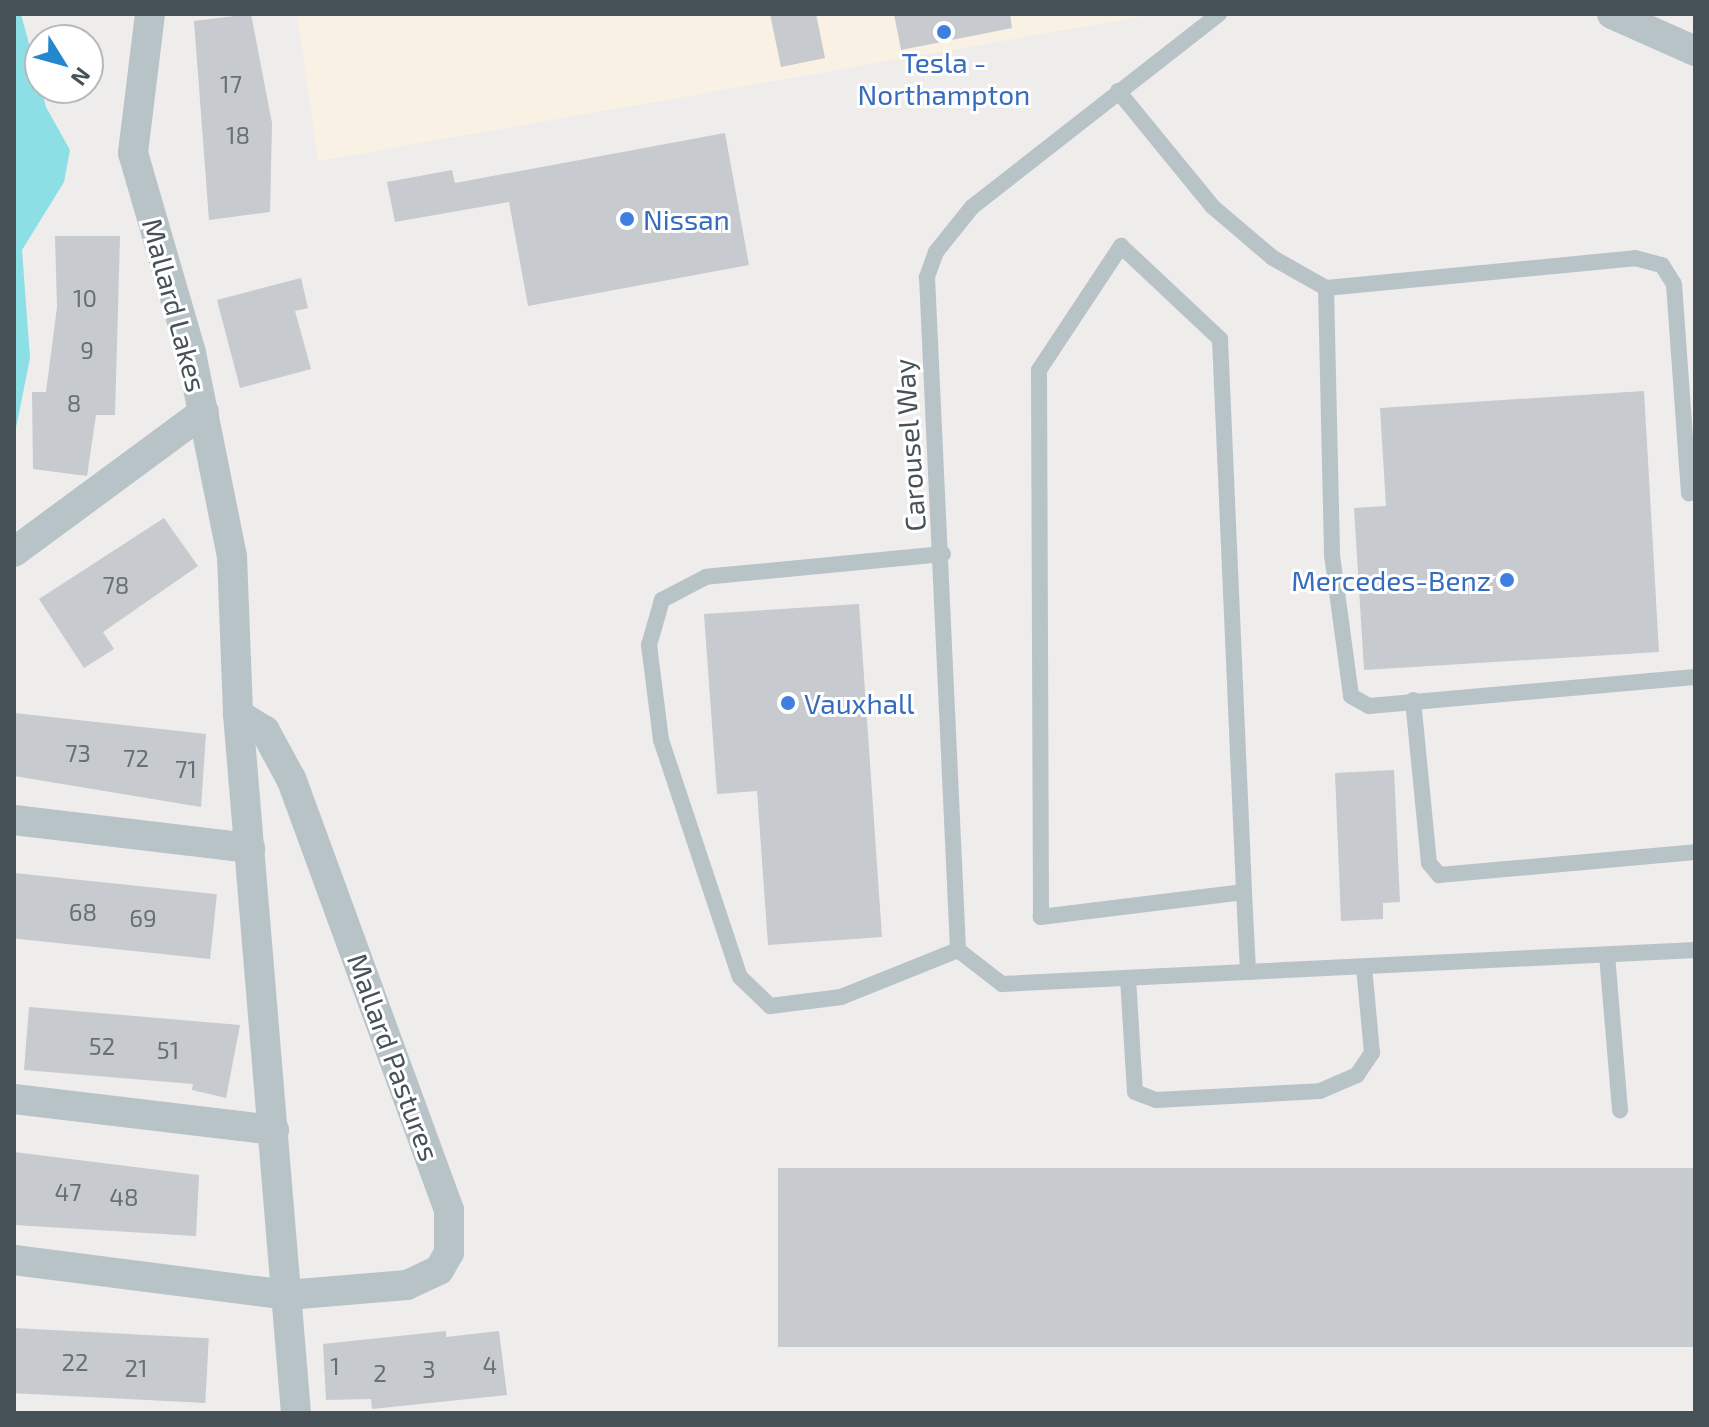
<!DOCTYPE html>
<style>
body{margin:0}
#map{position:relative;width:1709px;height:1427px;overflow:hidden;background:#efecec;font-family:"Exo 2",sans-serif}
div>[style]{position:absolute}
.commercial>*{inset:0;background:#faf1e5}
.water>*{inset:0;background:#8cdfe4}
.building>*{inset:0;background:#c7cacf;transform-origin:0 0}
.service>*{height:16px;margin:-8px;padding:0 8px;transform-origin:8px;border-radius:8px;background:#b8c3c8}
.minor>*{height:30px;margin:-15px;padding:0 15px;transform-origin:15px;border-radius:15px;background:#b8c3c8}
.dots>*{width:22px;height:22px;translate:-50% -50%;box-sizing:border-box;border:4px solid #fff;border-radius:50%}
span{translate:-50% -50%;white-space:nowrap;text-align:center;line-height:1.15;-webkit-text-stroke:6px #fff;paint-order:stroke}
.number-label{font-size:24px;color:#667076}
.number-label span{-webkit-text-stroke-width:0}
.shop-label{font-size:28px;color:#366cbe}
.left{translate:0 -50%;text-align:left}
.right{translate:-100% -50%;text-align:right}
.street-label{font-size:28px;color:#465258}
.frame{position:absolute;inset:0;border:16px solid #465258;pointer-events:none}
.north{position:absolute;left:24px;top:24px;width:80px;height:80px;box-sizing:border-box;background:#fff;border:2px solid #b5babc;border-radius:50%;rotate:127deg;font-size:22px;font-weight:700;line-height:32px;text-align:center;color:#465258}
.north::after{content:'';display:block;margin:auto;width:28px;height:36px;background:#2588cf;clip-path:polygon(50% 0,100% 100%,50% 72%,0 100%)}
</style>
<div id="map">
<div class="commercial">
<div style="clip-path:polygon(297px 14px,1156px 14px,318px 161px)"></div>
</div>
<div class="water">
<div style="clip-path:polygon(14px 14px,21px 14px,46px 107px,70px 150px,64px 182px,22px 250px,30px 358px,14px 438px)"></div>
</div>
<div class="building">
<div style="clip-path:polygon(251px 14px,272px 123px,270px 212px,209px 220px,194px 21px)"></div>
<div style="clip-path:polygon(770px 14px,816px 14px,825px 58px,781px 67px)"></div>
<div style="clip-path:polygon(894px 14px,1010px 14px,1012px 28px,901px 50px)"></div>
<div style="clip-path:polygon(725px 133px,749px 265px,528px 306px,509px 202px,395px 222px,387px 182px,452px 170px,455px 183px)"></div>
<div style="clip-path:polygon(55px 236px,120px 236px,115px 415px,96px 415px,87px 476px,33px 469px,32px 392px,46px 392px,57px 307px)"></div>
<div style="clip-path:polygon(301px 278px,308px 308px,295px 311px,311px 369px,240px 388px,217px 300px)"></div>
<div style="clip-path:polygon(1644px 391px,1659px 652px,1364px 670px,1354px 508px,1386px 506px,1380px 408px)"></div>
<div style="clip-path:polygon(164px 518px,198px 566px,103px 632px,114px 649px,84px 668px,39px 599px)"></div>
<div style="clip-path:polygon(859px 604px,882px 937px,768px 945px,757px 791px,717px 794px,704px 614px)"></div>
<div style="clip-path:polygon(14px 713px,206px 734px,201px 807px,14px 776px)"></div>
<div style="clip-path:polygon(1394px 770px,1400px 902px,1383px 903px,1383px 919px,1341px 921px,1335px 773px)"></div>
<div style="left:14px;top:873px;width:204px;height:65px;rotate:6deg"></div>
<div style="clip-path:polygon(29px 1007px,240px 1025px,226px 1098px,192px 1090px,193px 1084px,24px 1070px)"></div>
<div style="clip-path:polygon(14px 1152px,199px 1175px,196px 1236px,14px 1225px)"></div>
<div style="left:1695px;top:1168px;width:179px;height:917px;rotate:90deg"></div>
<div style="left:14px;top:1328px;width:195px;height:65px;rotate:3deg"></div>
<div style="clip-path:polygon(446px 1331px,446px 1337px,499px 1331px,507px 1395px,372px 1409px,371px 1399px,326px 1400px,323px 1344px)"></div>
</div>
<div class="service">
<div style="left:1219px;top:14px;width:313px;rotate:142deg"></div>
<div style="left:972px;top:207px;width:58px;rotate:128.7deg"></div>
<div style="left:936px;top:252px;width:27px;rotate:110deg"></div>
<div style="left:927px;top:277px;width:674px;rotate:87.36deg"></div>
<div style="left:958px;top:950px;width:56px;rotate:37.7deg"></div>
<div style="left:1002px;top:984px;width:694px;rotate:-2.81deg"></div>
<div style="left:1118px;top:91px;width:150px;rotate:50.7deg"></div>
<div style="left:1213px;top:207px;width:79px;rotate:40.4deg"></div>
<div style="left:1273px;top:258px;width:61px;rotate:29.5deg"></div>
<div style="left:1326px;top:288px;width:310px;rotate:-5.5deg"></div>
<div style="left:1635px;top:258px;width:28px;rotate:15deg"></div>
<div style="left:1662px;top:265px;width:22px;rotate:58deg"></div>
<div style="left:1674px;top:284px;width:210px;rotate:85.9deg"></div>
<div style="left:1326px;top:288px;width:267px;rotate:88.7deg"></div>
<div style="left:1332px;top:555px;width:142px;rotate:82.3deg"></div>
<div style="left:1351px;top:696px;width:21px;rotate:29deg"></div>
<div style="left:1369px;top:706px;width:327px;rotate:-5.1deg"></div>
<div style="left:943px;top:554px;width:238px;rotate:174.5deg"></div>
<div style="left:706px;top:577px;width:50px;rotate:152.4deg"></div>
<div style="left:662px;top:600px;width:47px;rotate:106.1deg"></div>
<div style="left:649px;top:645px;width:96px;rotate:82.8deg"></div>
<div style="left:661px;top:740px;width:250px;rotate:71.6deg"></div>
<div style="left:740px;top:977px;width:42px;rotate:44deg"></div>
<div style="left:770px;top:1006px;width:72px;rotate:-7.2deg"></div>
<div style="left:841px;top:997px;width:126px;rotate:-21.9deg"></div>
<div style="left:1413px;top:700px;width:164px;rotate:84.4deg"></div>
<div style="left:1429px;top:863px;width:16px;rotate:50deg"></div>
<div style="left:1439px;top:875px;width:257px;rotate:-5.1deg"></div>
<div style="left:1244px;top:892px;width:205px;rotate:173deg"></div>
<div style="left:1041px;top:917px;width:547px;rotate:-90.21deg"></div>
<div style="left:1039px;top:370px;width:149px;rotate:-56.5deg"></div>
<div style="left:1121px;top:246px;width:136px;rotate:43.2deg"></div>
<div style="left:1220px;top:339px;width:554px;rotate:87.51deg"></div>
<div style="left:1244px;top:892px;width:80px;rotate:87.1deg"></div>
<div style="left:1607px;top:955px;width:156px;rotate:85.2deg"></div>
<div style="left:1128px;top:978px;width:114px;rotate:86.5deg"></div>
<div style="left:1135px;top:1092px;width:22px;rotate:21deg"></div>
<div style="left:1156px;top:1100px;width:164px;rotate:-3.1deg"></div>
<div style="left:1320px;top:1091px;width:40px;rotate:-23.4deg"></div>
<div style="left:1357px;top:1075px;width:27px;rotate:-56deg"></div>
<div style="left:1372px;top:1053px;width:86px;rotate:-95.3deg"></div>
</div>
<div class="minor">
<div style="left:150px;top:14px;width:140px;rotate:97deg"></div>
<div style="left:133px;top:153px;width:208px;rotate:73.8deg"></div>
<div style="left:191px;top:353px;width:207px;rotate:78.6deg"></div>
<div style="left:232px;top:556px;width:158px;rotate:87.8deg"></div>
<div style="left:238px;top:714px;width:701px;rotate:85.26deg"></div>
<div style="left:1612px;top:14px;width:91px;rotate:24deg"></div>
<div style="left:14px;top:552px;width:236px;rotate:-36.4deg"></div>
<div style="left:14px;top:820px;width:238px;rotate:6.8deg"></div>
<div style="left:14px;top:1099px;width:262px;rotate:6.8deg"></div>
<div style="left:14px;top:1260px;width:275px;rotate:7.3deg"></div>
<div style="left:287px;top:1295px;width:120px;rotate:-4.8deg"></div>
<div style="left:407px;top:1285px;width:35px;rotate:-25deg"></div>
<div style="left:439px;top:1270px;width:20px;rotate:-60deg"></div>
<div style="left:449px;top:1253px;width:43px;rotate:-90deg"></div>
<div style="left:449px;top:1210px;width:459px;rotate:-110.1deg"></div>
<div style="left:291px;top:779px;width:55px;rotate:-118.4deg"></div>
<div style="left:265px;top:731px;width:32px;rotate:-148deg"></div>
</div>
<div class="dots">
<div style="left:944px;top:32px;background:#3f7fe0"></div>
<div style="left:627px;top:219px;background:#3f7fe0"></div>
<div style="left:1507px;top:580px;background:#3f7fe0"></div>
<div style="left:788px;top:703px;background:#3f7fe0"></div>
</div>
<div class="number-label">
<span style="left:231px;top:84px">17</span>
<span style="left:238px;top:135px">18</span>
<span style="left:85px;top:298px">10</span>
<span style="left:87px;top:350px">9</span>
<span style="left:74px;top:403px">8</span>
<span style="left:116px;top:585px">78</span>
<span style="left:78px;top:753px">73</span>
<span style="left:136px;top:758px">72</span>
<span style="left:186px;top:769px">71</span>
<span style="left:83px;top:912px">68</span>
<span style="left:143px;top:918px">69</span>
<span style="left:102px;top:1046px">52</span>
<span style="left:168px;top:1050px">51</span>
<span style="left:68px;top:1192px">47</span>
<span style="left:124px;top:1197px">48</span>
<span style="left:75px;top:1362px">22</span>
<span style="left:490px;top:1365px">4</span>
<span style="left:335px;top:1366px">1</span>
<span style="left:136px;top:1368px">21</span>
<span style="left:429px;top:1369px">3</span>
<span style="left:380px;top:1373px">2</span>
</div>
<div class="shop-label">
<span style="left:944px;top:78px">Tesla -<br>Northampton</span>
<span class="left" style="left:643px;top:219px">Nissan</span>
<span class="right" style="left:1491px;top:580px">Mercedes-Benz</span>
<span class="left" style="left:804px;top:703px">Vauxhall</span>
</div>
<div class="street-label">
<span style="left:175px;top:305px;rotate:75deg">Mallard Lakes</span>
<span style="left:909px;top:445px;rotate:-94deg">Carousel Way</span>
<span style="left:394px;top:1057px;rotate:70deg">Mallard Pastures</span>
</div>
<div class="frame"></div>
<div class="north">N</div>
</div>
